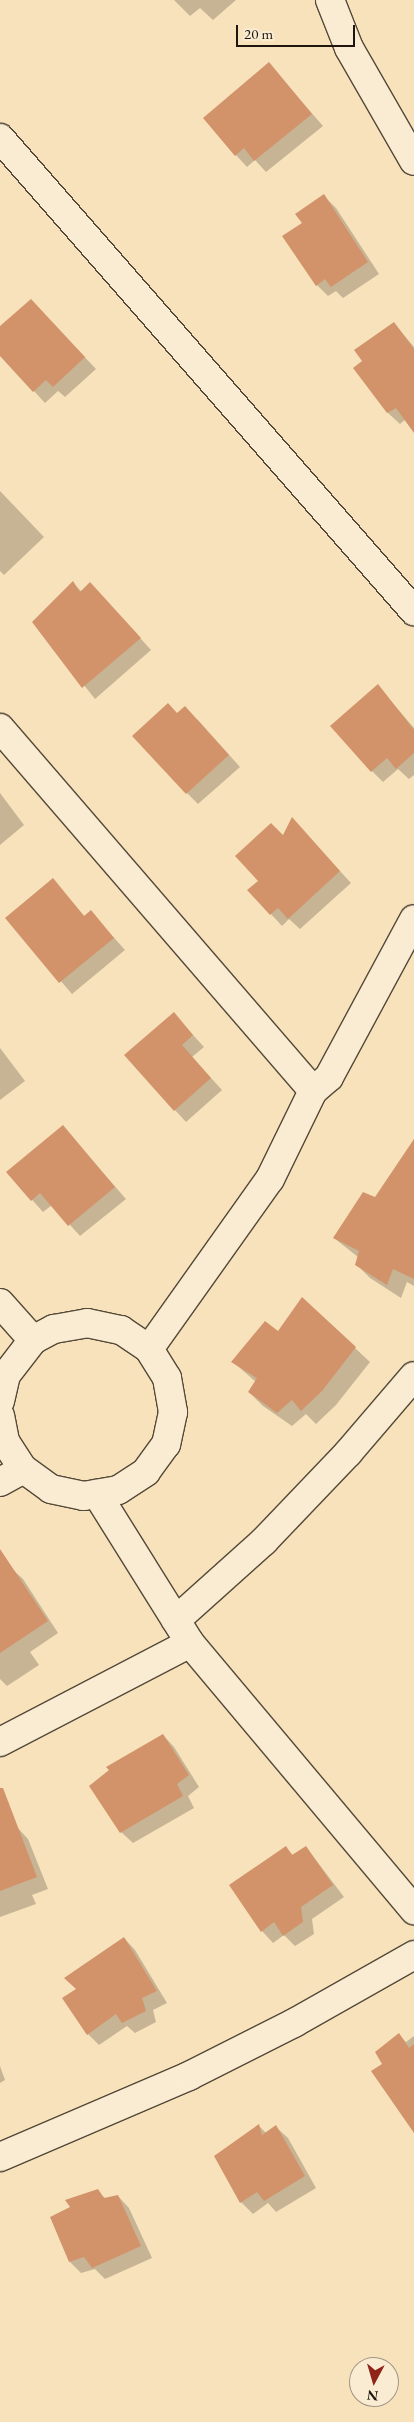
<!DOCTYPE html>
<style>
body{margin:0}
#map{position:relative;width:414px;height:2422px;overflow:hidden;background:#f8e2bb;font-family:"EB Garamond",serif}
div>[style]{position:absolute}
.shadow>*{inset:0;background:#0003}
.building>*{inset:0;background:#d2936b}
.roads{filter:drop-shadow(1px 0 #544938) drop-shadow(-1px 0 #544938) drop-shadow(0 1px #544938) drop-shadow(0 -1px #544938)}
.street>*{height:28px;margin:-14px;padding:0 14px;transform-origin:14px;border-radius:14px;background:#faecd3}
span{translate:-50% -50%;white-space:nowrap;text-align:center;line-height:1.15;-webkit-text-stroke:4px #faecd3;paint-order:stroke}
.north{position:absolute;left:349px;top:2357px;width:50px;height:50px;box-sizing:border-box;background:#faecd3;border:1px solid #a29684;border-radius:50%;rotate:186deg;font-size:14px;font-weight:700;line-height:20px;text-align:center;color:#1e160d}
.north::after{content:'';display:block;margin:auto;width:18px;height:22px;background:#8f2418;clip-path:polygon(50% 0,100% 100%,50% 72%,0 100%)}
.scale{position:absolute;left:236px;top:25px;width:119px;height:22px;box-sizing:border-box;border:2px solid #1e160d;border-top:0;padding-left:6px;font-size:15px;line-height:18px;white-space:nowrap;color:#1e160d;-webkit-text-stroke:4px #faecd3;paint-order:stroke}
</style>
<div id="map">
<div class="shadow">
<div style="clip-path:polygon(174px 0,236px 0,213px 20px,200px 8px,190px 16px)"></div>
<div style="clip-path:polygon(269px 64px,323px 126px,266px 172px,255px 160px,247px 167px,236px 155px)"></div>
<div style="clip-path:polygon(324px 196px,336px 208px,379px 274px,343px 298px,336px 291px,328px 296px,317px 285px,304px 224px)"></div>
<div style="clip-path:polygon(42px 312px,96px 369px,65px 397px,58px 391px,45px 403px,0 354px,0 328px)"></div>
<div style="clip-path:polygon(394px 323px,414px 347px,414px 427px,406px 419px,400px 424px,388px 413px,355px 368px,364px 361px)"></div>
<div style="clip-path:polygon(0 491px,44px 537px,4px 575px,0 571px)"></div>
<div style="clip-path:polygon(73px 583px,82px 592px,101px 595px,151px 650px,95px 699px,34px 622px)"></div>
<div style="clip-path:polygon(378px 686px,414px 728px,414px 775px,409px 779px,398px 769px,383px 782px,372px 771px)"></div>
<div style="clip-path:polygon(197px 719px,240px 767px,198px 804px,187px 793px)"></div>
<div style="clip-path:polygon(0 793px,24px 825px,0 845px)"></div>
<div style="clip-path:polygon(303px 831px,351px 883px,300px 929px,289px 919px,282px 926px,271px 914px,260px 881px,283px 837px)"></div>
<div style="clip-path:polygon(53px 880px,85px 917px,91px 912px,125px 950px,72px 994px,6px 918px)"></div>
<div style="clip-path:polygon(174px 1014px,204px 1047px,192px 1057px,222px 1090px,186px 1122px,175px 1110px)"></div>
<div style="clip-path:polygon(0 1048px,25px 1081px,0 1100px)"></div>
<div style="clip-path:polygon(63px 1127px,126px 1199px,80px 1236px,52px 1205px,43px 1212px,8px 1173px)"></div>
<div style="clip-path:polygon(414px 1178px,414px 1286px,407px 1282px,401px 1298px,370px 1278px,356px 1264px,358px 1257px,334px 1238px,375px 1199px)"></div>
<div style="clip-path:polygon(278px 1332px,355px 1348px,370px 1362px,336px 1405px,316px 1424px,306px 1414px,292px 1426px,263px 1406px,249px 1392px,256px 1382px,233px 1362px)"></div>
<div style="clip-path:polygon(11px 1568px,23px 1579px,58px 1633px,30px 1652px,39px 1665px,7px 1686px,0 1679px,0 1575px)"></div>
<div style="clip-path:polygon(163px 1735px,174px 1747px,199px 1787px,188px 1796px,194px 1808px,133px 1843px,121px 1832px)"></div>
<div style="clip-path:polygon(17px 1827px,28px 1839px,48px 1889px,32px 1895px,36px 1904px,0 1917px,0 1833px)"></div>
<div style="clip-path:polygon(306px 1847px,344px 1897px,312px 1919px,314px 1934px,295px 1946px,284px 1935px,273px 1943px,262px 1931px,286px 1848px,294px 1856px)"></div>
<div style="clip-path:polygon(124px 1938px,135px 1950px,167px 2003px,153px 2010px,156px 2022px,135px 2033px,127px 2026px,99px 2045px,88px 2034px,78px 1990px)"></div>
<div style="clip-path:polygon(399px 2035px,406px 2042px,414px 2036px,414px 2125px)"></div>
<div style="clip-path:polygon(0 2066px,5px 2080px,0 2083px)"></div>
<div style="clip-path:polygon(259px 2126px,267px 2134px,276px 2127px,288px 2138px,316px 2188px,276px 2212px,268px 2203px,253px 2214px,241px 2202px,215px 2156px)"></div>
<div style="clip-path:polygon(97px 2191px,106px 2199px,118px 2196px,129px 2208px,152px 2258px,105px 2279px,95px 2269px,81px 2273px,70px 2262px)"></div>
</div>
<div class="building">
<div style="clip-path:polygon(269px 62px,312px 114px,254px 161px,244px 148px,235px 156px,203px 118px)"></div>
<div style="clip-path:polygon(324px 194px,368px 262px,331px 287px,325px 279px,316px 286px,282px 236px,302px 223px,295px 214px)"></div>
<div style="clip-path:polygon(31px 299px,85px 357px,53px 387px,46px 380px,33px 392px,0 356px,0 326px)"></div>
<div style="clip-path:polygon(394px 322px,414px 349px,414px 433px,396px 408px,387px 413px,353px 368px,362px 361px,354px 350px)"></div>
<div style="clip-path:polygon(73px 581px,80px 592px,90px 582px,141px 638px,82px 688px,32px 622px)"></div>
<div style="clip-path:polygon(378px 684px,414px 730px,414px 753px,396px 769px,387px 758px,371px 772px,330px 726px)"></div>
<div style="clip-path:polygon(168px 703px,177px 713px,185px 706px,229px 755px,186px 794px,132px 736px)"></div>
<div style="clip-path:polygon(292px 817px,340px 871px,288px 919px,278px 908px,270px 915px,247px 890px,258px 881px,235px 856px,271px 823px,283px 835px)"></div>
<div style="clip-path:polygon(53px 878px,84px 916px,91px 910px,114px 938px,59px 983px,5px 918px)"></div>
<div style="clip-path:polygon(174px 1012px,193px 1035px,182px 1045px,211px 1078px,174px 1111px,124px 1055px)"></div>
<div style="clip-path:polygon(63px 1125px,115px 1187px,68px 1226px,40px 1193px,31px 1201px,6px 1172px)"></div>
<div style="clip-path:polygon(414px 1139px,414px 1279px,393px 1269px,387px 1285px,355px 1265px,359px 1251px,333px 1238px,363px 1192px,375px 1197px)"></div>
<div style="clip-path:polygon(302px 1297px,356px 1347px,322px 1391px,301px 1411px,292px 1400px,277px 1413px,248px 1392px,257px 1378px,231px 1362px,265px 1321px,278px 1331px)"></div>
<div style="clip-path:polygon(0 1549px,48px 1621px,0 1653px)"></div>
<div style="clip-path:polygon(163px 1734px,189px 1775px,177px 1784px,183px 1796px,120px 1833px,89px 1786px,109px 1770px,106px 1767px)"></div>
<div style="clip-path:polygon(0 1788px,3px 1788px,37px 1877px,0 1891px)"></div>
<div style="clip-path:polygon(286px 1846px,292px 1855px,306px 1846px,333px 1885px,301px 1907px,303px 1922px,283px 1936px,274px 1922px,261px 1932px,229px 1885px)"></div>
<div style="clip-path:polygon(124px 1937px,157px 1991px,142px 1998px,146px 2011px,122px 2023px,116px 2014px,87px 2035px,62px 1998px,76px 1989px,64px 1978px)"></div>
<div style="clip-path:polygon(399px 2033px,409px 2048px,414px 2044px,414px 2133px,371px 2071px,382px 2064px,375px 2052px)"></div>
<div style="clip-path:polygon(259px 2124px,262px 2135px,276px 2125px,305px 2176px,264px 2201px,257px 2192px,240px 2203px,214px 2156px)"></div>
<div style="clip-path:polygon(98px 2189px,104px 2198px,118px 2195px,141px 2246px,92px 2268px,84px 2257px,69px 2262px,50px 2217px,70px 2207px,65px 2200px)"></div>
</div>
<div class="roads">
<div class="street">
<div style="left:330px;top:0;width:52px;rotate:68.4deg"></div>
<div style="left:349px;top:48px;width:130px;rotate:60.1deg"></div>
<div style="left:0;top:138px;width:629px;rotate:48.81deg"></div>
<div style="left:0;top:728px;width:479px;rotate:49.2deg"></div>
<div style="left:0;top:1303px;width:50px;rotate:48.3deg"></div>
<div style="left:149px;top:1349px;width:209px;rotate:-54.6deg"></div>
<div style="left:270px;top:1179px;width:98px;rotate:-64deg"></div>
<div style="left:313px;top:1091px;width:21px;rotate:-41deg"></div>
<div style="left:329px;top:1077px;width:179px;rotate:-61.7deg"></div>
<div style="left:0;top:1401px;width:27px;rotate:-77deg"></div>
<div style="left:6px;top:1375px;width:44px;rotate:-52.4deg"></div>
<div style="left:33px;top:1340px;width:24px;rotate:-28deg"></div>
<div style="left:54px;top:1329px;width:34px;rotate:-10deg"></div>
<div style="left:87px;top:1323px;width:35px;rotate:12deg"></div>
<div style="left:121px;top:1330px;width:34px;rotate:34deg"></div>
<div style="left:149px;top:1349px;width:34px;rotate:58deg"></div>
<div style="left:167px;top:1378px;width:35px;rotate:80deg"></div>
<div style="left:173px;top:1412px;width:33px;rotate:102deg"></div>
<div style="left:166px;top:1444px;width:34px;rotate:126deg"></div>
<div style="left:146px;top:1472px;width:33px;rotate:147deg"></div>
<div style="left:118px;top:1490px;width:35px;rotate:170deg"></div>
<div style="left:84px;top:1496px;width:34px;rotate:-168deg"></div>
<div style="left:51px;top:1489px;width:34px;rotate:-144deg"></div>
<div style="left:23px;top:1469px;width:33px;rotate:-123deg"></div>
<div style="left:5px;top:1441px;width:25px;rotate:-101deg"></div>
<div style="left:0;top:1482px;width:26px;rotate:-29deg"></div>
<div style="left:97px;top:1494px;width:176px;rotate:58deg"></div>
<div style="left:190px;top:1643px;width:349px;rotate:50deg"></div>
<div style="left:176px;top:1620px;width:118px;rotate:-41.9deg"></div>
<div style="left:264px;top:1541px;width:122px;rotate:-46.3deg"></div>
<div style="left:348px;top:1453px;width:101px;rotate:-49.4deg"></div>
<div style="left:0;top:1742px;width:214px;rotate:-27.5deg"></div>
<div style="left:0;top:2157px;width:206px;rotate:-23.2deg"></div>
<div style="left:189px;top:2076px;width:118px;rotate:-26.8deg"></div>
<div style="left:294px;top:2023px;width:138px;rotate:-29.5deg"></div>
</div>
</div>
<div class="north">N</div>
<div class="scale">20 m</div>
</div>
